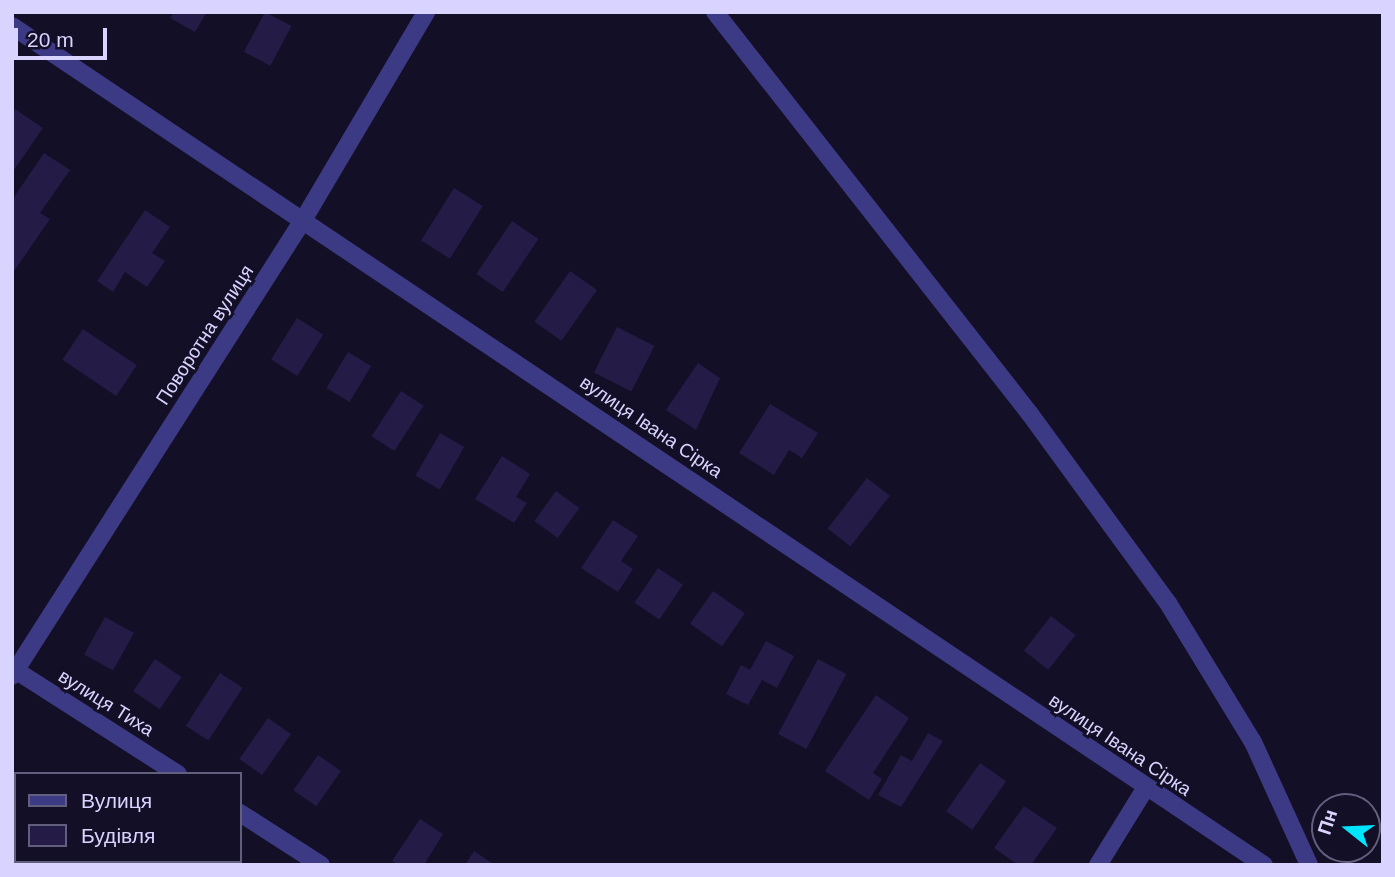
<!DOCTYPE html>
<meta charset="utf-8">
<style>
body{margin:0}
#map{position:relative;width:1395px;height:877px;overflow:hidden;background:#130f26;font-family:Helvetica,sans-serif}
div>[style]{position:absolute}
.building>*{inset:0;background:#241b47;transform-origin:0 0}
.minor>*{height:18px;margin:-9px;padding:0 9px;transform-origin:9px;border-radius:9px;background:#3d3a85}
span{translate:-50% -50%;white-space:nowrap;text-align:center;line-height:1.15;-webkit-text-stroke:6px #130f26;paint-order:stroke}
.street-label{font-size:19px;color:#d9d4ff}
.frame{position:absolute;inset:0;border:14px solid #d9d4ff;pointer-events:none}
.legend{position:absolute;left:14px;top:772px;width:228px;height:91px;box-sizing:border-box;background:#130f26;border:2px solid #625e7d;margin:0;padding:9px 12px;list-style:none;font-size:21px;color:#d9d4ff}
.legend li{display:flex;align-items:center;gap:14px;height:35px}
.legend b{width:35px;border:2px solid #625e7d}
.north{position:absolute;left:1311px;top:793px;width:70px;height:70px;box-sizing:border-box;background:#130f26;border:2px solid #625e7d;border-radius:50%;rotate:288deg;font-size:19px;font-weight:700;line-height:28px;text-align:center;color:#d9d4ff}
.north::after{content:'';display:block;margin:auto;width:24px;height:32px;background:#00e5ff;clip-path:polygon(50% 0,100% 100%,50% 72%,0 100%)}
.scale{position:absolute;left:14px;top:28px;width:93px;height:32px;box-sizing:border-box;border:4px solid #d9d4ff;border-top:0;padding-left:9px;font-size:21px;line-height:24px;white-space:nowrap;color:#d9d4ff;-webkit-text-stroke:5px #130f26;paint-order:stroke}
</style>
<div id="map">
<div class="building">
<div style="clip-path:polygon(174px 12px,207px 12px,195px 32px,170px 18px)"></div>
<div style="left:265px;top:12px;width:30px;height:45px;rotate:28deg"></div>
<div style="clip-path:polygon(15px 109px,43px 128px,12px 173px,12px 113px)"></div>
<div style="clip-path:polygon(44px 153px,70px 170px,40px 213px,50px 219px,12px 274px,12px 200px)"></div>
<div style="left:454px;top:188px;width:34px;height:62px;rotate:32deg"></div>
<div style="clip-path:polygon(145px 210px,170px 227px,152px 253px,165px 261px,147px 287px,125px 272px,113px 292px,97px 281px)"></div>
<div style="left:512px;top:221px;width:32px;height:64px;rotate:34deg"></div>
<div style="left:570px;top:271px;width:33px;height:62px;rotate:35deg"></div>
<div style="left:297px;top:318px;width:31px;height:49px;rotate:32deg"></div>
<div style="left:617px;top:327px;width:42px;height:51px;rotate:27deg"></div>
<div style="left:83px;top:329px;width:65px;height:37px;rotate:34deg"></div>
<div style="left:348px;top:352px;width:27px;height:42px;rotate:31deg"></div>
<div style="clip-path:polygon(698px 363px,720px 378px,696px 430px,666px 410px)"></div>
<div style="left:401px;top:391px;width:27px;height:54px;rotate:33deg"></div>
<div style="clip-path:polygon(770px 404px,818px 433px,802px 458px,789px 450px,774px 475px,739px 453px)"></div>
<div style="left:440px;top:433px;width:28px;height:49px;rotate:30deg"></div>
<div style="clip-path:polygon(502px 456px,530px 474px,516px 497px,527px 503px,514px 523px,475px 499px)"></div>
<div style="left:867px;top:478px;width:29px;height:64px;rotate:38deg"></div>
<div style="left:556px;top:491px;width:29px;height:37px;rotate:36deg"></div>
<div style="clip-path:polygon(613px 520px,638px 536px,621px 561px,633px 569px,618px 592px,581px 568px)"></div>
<div style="left:658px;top:568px;width:30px;height:42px;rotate:34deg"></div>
<div style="left:713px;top:591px;width:39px;height:40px;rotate:35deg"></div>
<div style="left:1051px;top:616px;width:31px;height:44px;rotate:38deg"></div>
<div style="left:105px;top:617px;width:33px;height:43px;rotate:29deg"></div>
<div style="clip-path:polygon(766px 641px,794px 656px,777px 688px,762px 680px,748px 705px,726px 694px,741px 665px,750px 670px)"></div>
<div style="left:155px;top:659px;width:32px;height:39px;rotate:34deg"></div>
<div style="left:818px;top:659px;width:32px;height:85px;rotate:28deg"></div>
<div style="left:220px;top:673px;width:27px;height:63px;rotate:33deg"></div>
<div style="clip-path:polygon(876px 695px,909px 718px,873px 773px,882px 779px,869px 800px,825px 771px)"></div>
<div style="left:268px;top:718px;width:28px;height:50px;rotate:35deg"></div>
<div style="clip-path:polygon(928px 733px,943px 741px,901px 807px,878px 795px,901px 755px,912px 761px)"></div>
<div style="left:318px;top:755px;width:28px;height:43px;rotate:35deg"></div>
<div style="left:980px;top:763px;width:32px;height:59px;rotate:35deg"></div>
<div style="clip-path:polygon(1024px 806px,1057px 828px,1031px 865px,1018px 865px,994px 848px)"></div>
<div style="clip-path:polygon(420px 819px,443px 834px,424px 865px,398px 865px,392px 861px)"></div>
<div style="clip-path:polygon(474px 851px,495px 865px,465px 865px)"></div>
</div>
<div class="minor">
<div style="left:715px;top:12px;width:511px;rotate:51.92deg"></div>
<div style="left:1030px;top:414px;width:234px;rotate:53.9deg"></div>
<div style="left:1168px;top:603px;width:163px;rotate:58.6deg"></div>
<div style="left:1253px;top:742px;width:135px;rotate:65.5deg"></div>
<div style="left:12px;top:26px;width:1507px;rotate:33.83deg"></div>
<div style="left:12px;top:668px;width:197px;rotate:32.6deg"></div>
<div style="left:12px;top:676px;width:545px;rotate:-57.45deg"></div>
<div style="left:305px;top:217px;width:238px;rotate:-59.4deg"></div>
<div style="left:240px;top:813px;width:96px;rotate:32.7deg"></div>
<div style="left:1098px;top:865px;width:89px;rotate:-58.3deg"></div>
</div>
<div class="street-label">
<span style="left:205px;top:335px;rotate:-57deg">Поворотна вулиця</span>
<span style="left:651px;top:427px;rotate:34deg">вулиця Івана Сірка</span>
<span style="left:106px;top:703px;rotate:32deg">вулиця Тиха</span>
<span style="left:1120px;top:745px;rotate:34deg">вулиця Івана Сірка</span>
</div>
<div class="frame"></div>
<ul class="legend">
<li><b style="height:9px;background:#3d3a85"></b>Вулиця</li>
<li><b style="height:19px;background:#241b47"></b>Будівля</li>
</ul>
<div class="north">Пн</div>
<div class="scale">20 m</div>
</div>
